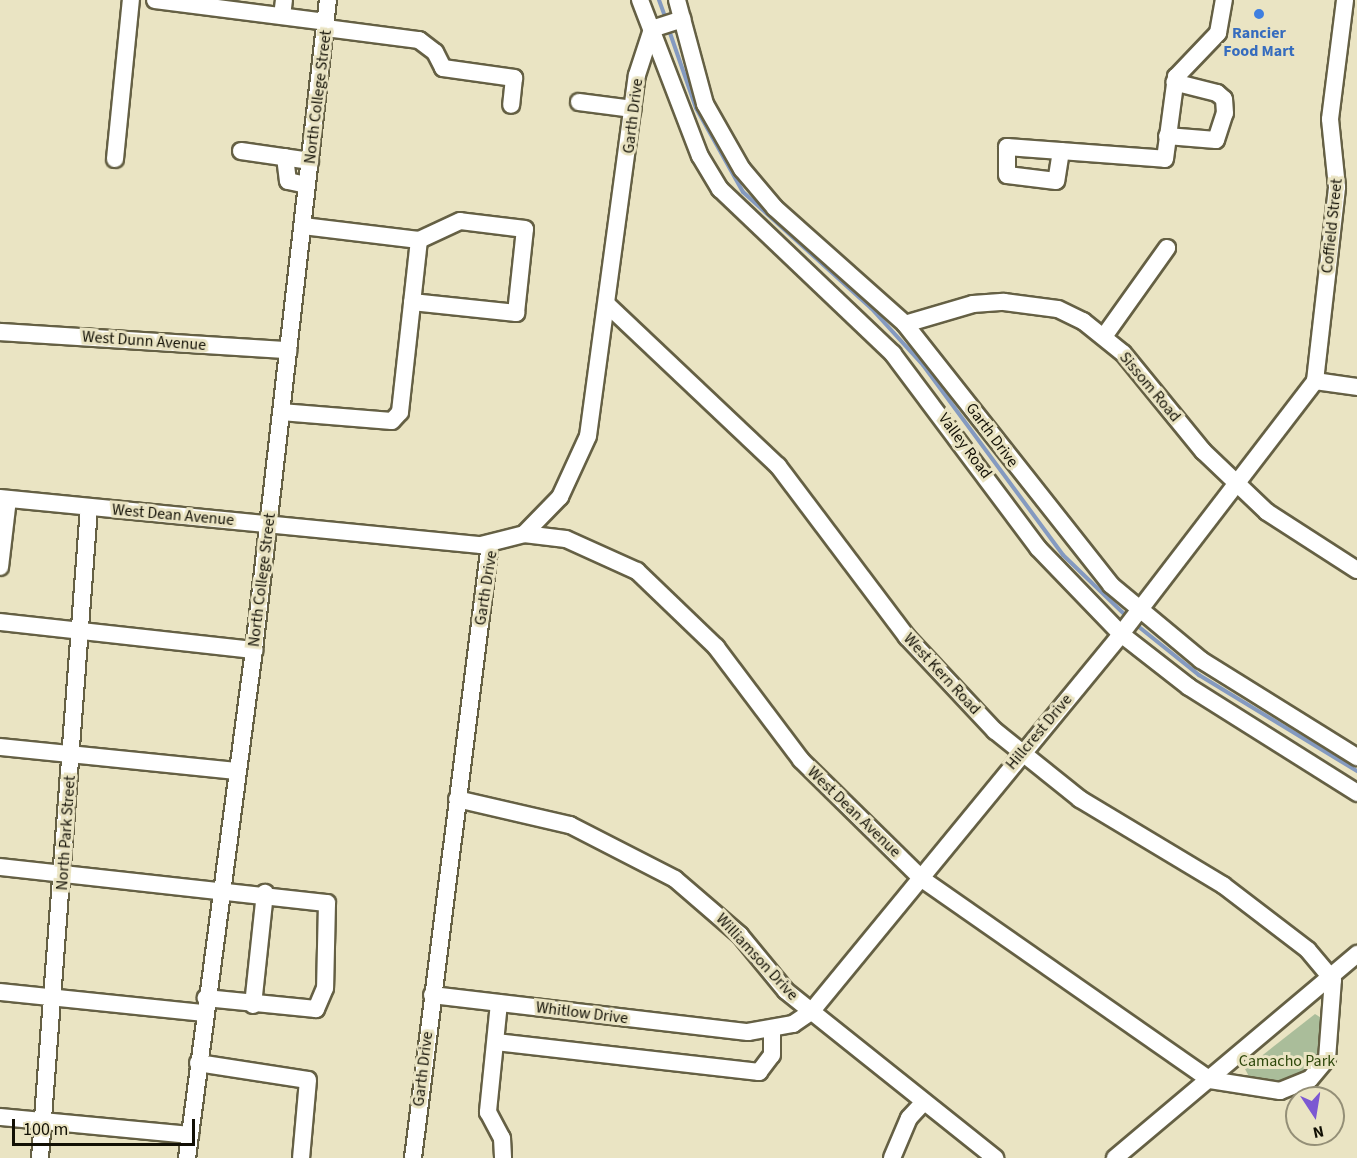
<!DOCTYPE html>
<style>
body{margin:0}
#map{position:relative;width:1357px;height:1158px;overflow:hidden;background:#eae4c3;font-family:"Source Sans 3",sans-serif}
div>[style]{position:absolute}
.green>*{inset:0;background:#aabd9a}
.stream>*{height:4px;margin:-2px;padding:0 2px;transform-origin:2px;border-radius:2px;background:#849ac0}
.roads{filter:drop-shadow(2px 0 #656044) drop-shadow(-2px 0 #656044) drop-shadow(0 2px #656044) drop-shadow(0 -2px #656044)}
.minor>*{height:16px;margin:-8px;padding:0 8px;transform-origin:8px;border-radius:8px;background:#fff}
.dots>*{width:16px;height:16px;translate:-50% -50%;box-sizing:border-box;border:3px solid #eae4c3;border-radius:50%}
span{translate:-50% -50%;white-space:nowrap;text-align:center;line-height:1.15;-webkit-text-stroke:6px #eae4c3;paint-order:stroke}
.shop-label{font-size:16px;color:#366cbe;font-weight:700}
.street-label{font-size:16px;color:#121005}
.park-label{font-size:16px;color:#2d470a}
.north{position:absolute;left:1285px;top:1086px;width:60px;height:60px;box-sizing:border-box;background:#eae4c3;border:2px solid #948f77;border-radius:50%;rotate:168deg;font-size:16px;font-weight:700;line-height:24px;text-align:center;color:#121005}
.north::after{content:'';display:block;margin:auto;width:21px;height:27px;background:#7c58d2;clip-path:polygon(50% 0,100% 100%,50% 72%,0 100%)}
.scale{position:absolute;left:12px;top:1119px;width:183px;height:27px;box-sizing:border-box;border:3px solid #121005;border-top:0;padding-left:8px;font-size:18px;line-height:21px;white-space:nowrap;color:#121005;-webkit-text-stroke:4px #eae4c3;paint-order:stroke}
</style>
<div id="map">
<div class="green">
<div style="clip-path:polygon(1315px 1014px,1323px 1019px,1322px 1050px,1304px 1074px,1284px 1083px,1252px 1082px,1245px 1069px)"></div>
</div>
<div class="stream">
<div style="left:659px;top:0;width:15px;rotate:70deg"></div>
<div style="left:670px;top:33px;width:79px;rotate:70.9deg"></div>
<div style="left:696px;top:108px;width:96px;rotate:60.8deg"></div>
<div style="left:743px;top:192px;width:173px;rotate:42.2deg"></div>
<div style="left:871px;top:308px;width:77px;rotate:47.6deg"></div>
<div style="left:923px;top:365px;width:236px;rotate:53.6deg"></div>
<div style="left:1063px;top:555px;width:85px;rotate:44deg"></div>
<div style="left:1139px;top:627px;width:77px;rotate:38.7deg"></div>
<div style="left:1199px;top:675px;width:185px;rotate:31.3deg"></div>
</div>
<div class="roads">
<div class="minor">
<div style="left:155px;top:0;width:172px;rotate:7.3deg"></div>
<div style="left:640px;top:0;width:167px;rotate:69deg"></div>
<div style="left:700px;top:156px;width:39px;rotate:59deg"></div>
<div style="left:720px;top:189px;width:239px;rotate:43.6deg"></div>
<div style="left:893px;top:354px;width:242px;rotate:53.2deg"></div>
<div style="left:1038px;top:548px;width:120px;rotate:46deg"></div>
<div style="left:1121px;top:634px;width:86px;rotate:37.9deg"></div>
<div style="left:1189px;top:687px;width:199px;rotate:32.2deg"></div>
<div style="left:677px;top:0;width:108px;rotate:74.9deg"></div>
<div style="left:705px;top:104px;width:75px;rotate:60.4deg"></div>
<div style="left:742px;top:169px;width:51px;rotate:49.8deg"></div>
<div style="left:775px;top:208px;width:174px;rotate:41.7deg"></div>
<div style="left:905px;top:324px;width:333px;rotate:51.7deg"></div>
<div style="left:1111px;top:585px;width:117px;rotate:39.8deg"></div>
<div style="left:1201px;top:660px;width:184px;rotate:31.9deg"></div>
<div style="left:282px;top:16px;width:16px;rotate:-83deg"></div>
<div style="left:326px;top:28px;width:94px;rotate:7.4deg"></div>
<div style="left:419px;top:40px;width:20px;rotate:37deg"></div>
<div style="left:435px;top:52px;width:18px;rotate:63deg"></div>
<div style="left:443px;top:68px;width:72px;rotate:8deg"></div>
<div style="left:514px;top:78px;width:27px;rotate:96deg"></div>
<div style="left:579px;top:102px;width:54px;rotate:7.4deg"></div>
<div style="left:1167px;top:136px;width:49px;rotate:4.7deg"></div>
<div style="left:1216px;top:140px;width:28px;rotate:-72deg"></div>
<div style="left:1225px;top:113px;width:14px;rotate:-94deg"></div>
<div style="left:1224px;top:99px;width:9px;rotate:-139deg"></div>
<div style="left:1217px;top:93px;width:44px;rotate:-165.7deg"></div>
<div style="left:241px;top:151px;width:70px;rotate:8.2deg"></div>
<div style="left:1061px;top:151px;width:30px;rotate:99deg"></div>
<div style="left:1056px;top:181px;width:49px;rotate:-173deg"></div>
<div style="left:1007px;top:175px;width:28px;rotate:-90deg"></div>
<div style="left:1007px;top:147px;width:158px;rotate:4.3deg"></div>
<div style="left:1165px;top:159px;width:83px;rotate:-82.4deg"></div>
<div style="left:1176px;top:77px;width:61px;rotate:-46.3deg"></div>
<div style="left:1218px;top:33px;width:34px;rotate:-80deg"></div>
<div style="left:285px;top:157px;width:24px;rotate:83deg"></div>
<div style="left:288px;top:181px;width:19px;rotate:12deg"></div>
<div style="left:115px;top:159px;width:160px;rotate:-84.3deg"></div>
<div style="left:412px;top:302px;width:105px;rotate:6deg"></div>
<div style="left:516px;top:313px;width:84px;rotate:-83.9deg"></div>
<div style="left:525px;top:229px;width:65px;rotate:-173deg"></div>
<div style="left:460px;top:221px;width:45px;rotate:155.1deg"></div>
<div style="left:905px;top:324px;width:71px;rotate:-16.4deg"></div>
<div style="left:973px;top:304px;width:31px;rotate:-4deg"></div>
<div style="left:1004px;top:302px;width:54px;rotate:7.4deg"></div>
<div style="left:1058px;top:309px;width:28px;rotate:26deg"></div>
<div style="left:1083px;top:321px;width:51px;rotate:38.7deg"></div>
<div style="left:1123px;top:353px;width:127px;rotate:50.8deg"></div>
<div style="left:1203px;top:451px;width:88px;rotate:43.6deg"></div>
<div style="left:1267px;top:512px;width:107px;rotate:32.8deg"></div>
<div style="left:0;top:332px;width:289px;rotate:3.6deg"></div>
<div style="left:1105px;top:335px;width:107px;rotate:-54.5deg"></div>
<div style="left:1315px;top:381px;width:195px;rotate:-83.5deg"></div>
<div style="left:1337px;top:187px;width:68px;rotate:-95.9deg"></div>
<div style="left:1330px;top:119px;width:120px;rotate:-82.8deg"></div>
<div style="left:1315px;top:381px;width:42px;rotate:8.1deg"></div>
<div style="left:281px;top:412px;width:111px;rotate:4.6deg"></div>
<div style="left:392px;top:421px;width:12px;rotate:-48deg"></div>
<div style="left:400px;top:412px;width:173px;rotate:-83.7deg"></div>
<div style="left:419px;top:240px;width:117px;rotate:-173.1deg"></div>
<div style="left:0;top:498px;width:483px;rotate:5.6deg"></div>
<div style="left:481px;top:545px;width:44px;rotate:-14.3deg"></div>
<div style="left:524px;top:534px;width:52px;rotate:-45.8deg"></div>
<div style="left:560px;top:497px;width:67px;rotate:-65.3deg"></div>
<div style="left:588px;top:436px;width:364px;rotate:-82.3deg"></div>
<div style="left:637px;top:75px;width:48px;rotate:-71.9deg"></div>
<div style="left:652px;top:29px;width:32px;rotate:-18deg"></div>
<div style="left:524px;top:534px;width:42px;rotate:6.8deg"></div>
<div style="left:566px;top:539px;width:78px;rotate:24.3deg"></div>
<div style="left:637px;top:571px;width:110px;rotate:43.9deg"></div>
<div style="left:716px;top:647px;width:141px;rotate:53deg"></div>
<div style="left:801px;top:760px;width:170px;rotate:44.5deg"></div>
<div style="left:922px;top:879px;width:351px;rotate:34.9deg"></div>
<div style="left:1210px;top:1080px;width:71px;rotate:8.9deg"></div>
<div style="left:1280px;top:1091px;width:32px;rotate:-22deg"></div>
<div style="left:1310px;top:1079px;width:26px;rotate:-50deg"></div>
<div style="left:1327px;top:1059px;width:79px;rotate:-85.7deg"></div>
<div style="left:1333px;top:980px;width:39px;rotate:-130deg"></div>
<div style="left:1308px;top:950px;width:107px;rotate:-142.6deg"></div>
<div style="left:1223px;top:885px;width:167px;rotate:-149deg"></div>
<div style="left:1080px;top:799px;width:109px;rotate:-141.3deg"></div>
<div style="left:995px;top:731px;width:129px;rotate:-133.1deg"></div>
<div style="left:907px;top:637px;width:214px;rotate:-127deg"></div>
<div style="left:778px;top:466px;width:234px;rotate:-136.6deg"></div>
<div style="left:0;top:567px;width:68px;rotate:-83.3deg"></div>
<div style="left:0;top:622px;width:256px;rotate:6.3deg"></div>
<div style="left:0;top:747px;width:237px;rotate:5.8deg"></div>
<div style="left:457px;top:799px;width:116px;rotate:13deg"></div>
<div style="left:570px;top:825px;width:118px;rotate:27.2deg"></div>
<div style="left:675px;top:879px;width:86px;rotate:40.7deg"></div>
<div style="left:740px;top:935px;width:72px;rotate:50.6deg"></div>
<div style="left:786px;top:991px;width:268px;rotate:38.6deg"></div>
<div style="left:0;top:867px;width:329px;rotate:6.3deg"></div>
<div style="left:327px;top:903px;width:85px;rotate:91.3deg"></div>
<div style="left:325px;top:988px;width:23px;rotate:113deg"></div>
<div style="left:316px;top:1009px;width:111px;rotate:-174.3deg"></div>
<div style="left:0;top:992px;width:205px;rotate:5.9deg"></div>
<div style="left:432px;top:995px;width:318px;rotate:6.7deg"></div>
<div style="left:748px;top:1032px;width:46px;rotate:-10.1deg"></div>
<div style="left:793px;top:1024px;width:22px;rotate:-34deg"></div>
<div style="left:811px;top:1012px;width:489px;rotate:-50.6deg"></div>
<div style="left:1121px;top:634px;width:319px;rotate:-52.5deg"></div>
<div style="left:499px;top:1003px;width:110px;rotate:95.8deg"></div>
<div style="left:488px;top:1112px;width:30px;rotate:62deg"></div>
<div style="left:502px;top:1138px;width:20px;rotate:87deg"></div>
<div style="left:253px;top:1005px;width:113px;rotate:-83.9deg"></div>
<div style="left:496px;top:1042px;width:265px;rotate:6.5deg"></div>
<div style="left:759px;top:1072px;width:21px;rotate:-53deg"></div>
<div style="left:772px;top:1055px;width:26px;rotate:-90deg"></div>
<div style="left:198px;top:1063px;width:111px;rotate:8.8deg"></div>
<div style="left:308px;top:1080px;width:78px;rotate:95.1deg"></div>
<div style="left:0;top:1117px;width:191px;rotate:5.4deg"></div>
<div style="left:40px;top:1158px;width:652px;rotate:-85.69deg"></div>
<div style="left:187px;top:1158px;width:512px;rotate:-82.49deg"></div>
<div style="left:254px;top:650px;width:654px;rotate:-83.51deg"></div>
<div style="left:413px;top:1158px;width:619px;rotate:-82.85deg"></div>
<div style="left:892px;top:1158px;width:43px;rotate:-67deg"></div>
<div style="left:909px;top:1118px;width:22px;rotate:-47deg"></div>
<div style="left:1115px;top:1158px;width:317px;rotate:-40.1deg"></div>
</div>
</div>
<div class="dots">
<div style="left:1259px;top:14px;background:#3f7fe0"></div>
</div>
<div class="shop-label">
<span style="left:1259px;top:42px">Rancier<br>Food Mart</span>
</div>
<div class="street-label">
<span style="left:318px;top:97px;rotate:-83deg">North College Street</span>
<span style="left:633px;top:116px;rotate:-83deg">Garth Drive</span>
<span style="left:1332px;top:226px;rotate:-84deg">Coffield Street</span>
<span style="left:144px;top:341px;rotate:4deg">West Dunn Avenue</span>
<span style="left:1150px;top:387px;rotate:50deg">Sissom Road</span>
<span style="left:992px;top:435px;rotate:53deg">Garth Drive</span>
<span style="left:965px;top:446px;rotate:53deg">Valley Road</span>
<span style="left:173px;top:515px;rotate:5deg">West Dean Avenue</span>
<span style="left:262px;top:580px;rotate:-83deg">North College Street</span>
<span style="left:486px;top:588px;rotate:-81deg">Garth Drive</span>
<span style="left:942px;top:674px;rotate:47deg">West Kern Road</span>
<span style="left:1039px;top:732px;rotate:-50deg">Hillcrest Drive</span>
<span style="left:854px;top:812px;rotate:44deg">West Dean Avenue</span>
<span style="left:66px;top:833px;rotate:-86deg">North Park Street</span>
<span style="left:757px;top:957px;rotate:47deg">Williamson Drive</span>
<span style="left:582px;top:1013px;rotate:7deg">Whitlow Drive</span>
<span style="left:423px;top:1069px;rotate:-83deg">Garth Drive</span>
</div>
<div class="park-label">
<span style="left:1287px;top:1061px">Camacho Park</span>
</div>
<div class="north">N</div>
<div class="scale">100 m</div>
</div>
